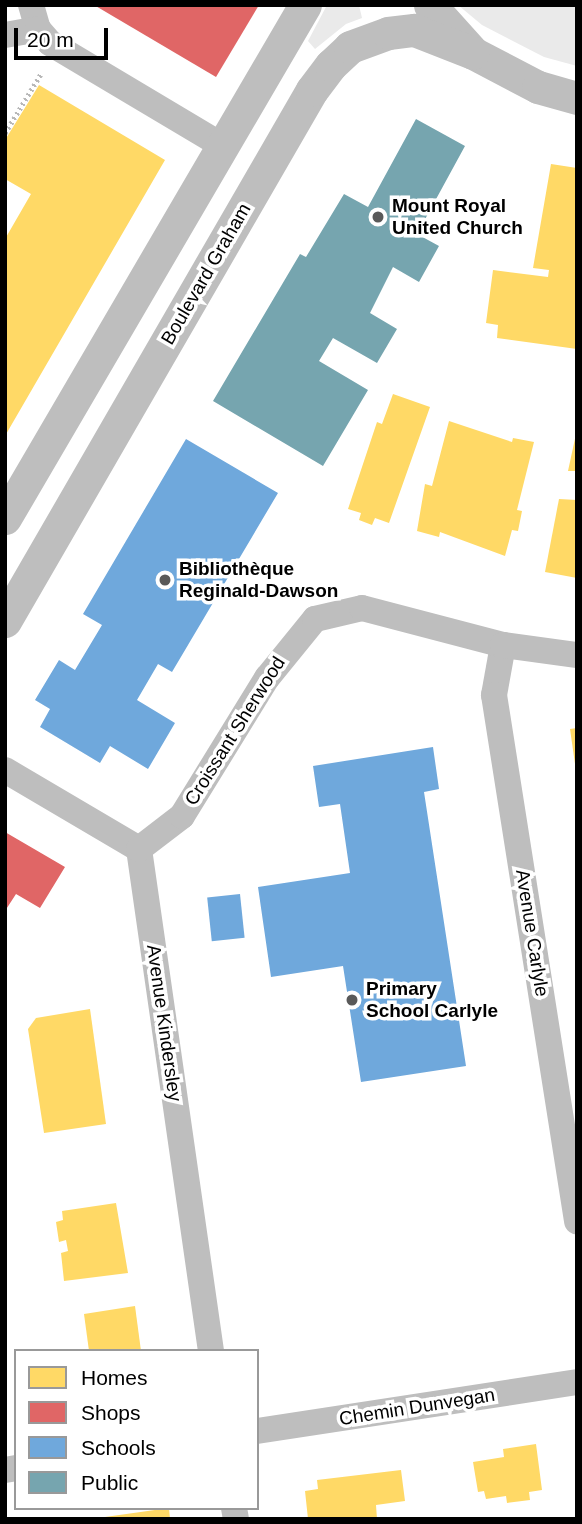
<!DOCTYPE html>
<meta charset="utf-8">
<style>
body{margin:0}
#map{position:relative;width:582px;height:1524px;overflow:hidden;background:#fff;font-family:Arial,sans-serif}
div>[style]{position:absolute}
.green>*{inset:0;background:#eaeaea}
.homes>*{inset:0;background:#ffd966}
.shops>*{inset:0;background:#e06666}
.schools>*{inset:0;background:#6fa8dc;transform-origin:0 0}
.public>*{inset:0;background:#76a5af}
.path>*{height:4.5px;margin-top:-2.25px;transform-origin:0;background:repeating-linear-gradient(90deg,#b8b8b8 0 2px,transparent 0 5.5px)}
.minor>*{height:26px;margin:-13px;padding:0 13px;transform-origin:13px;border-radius:13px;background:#bebebe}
.tertiary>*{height:33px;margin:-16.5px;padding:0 16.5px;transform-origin:16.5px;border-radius:16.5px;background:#bebebe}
.dots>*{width:19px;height:19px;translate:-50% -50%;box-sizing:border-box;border:4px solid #fff;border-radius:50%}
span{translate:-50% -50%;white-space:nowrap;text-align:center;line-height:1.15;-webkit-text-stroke:7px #fff;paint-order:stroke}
.poi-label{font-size:19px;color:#000;font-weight:700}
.left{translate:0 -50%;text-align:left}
.street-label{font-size:19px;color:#000}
.frame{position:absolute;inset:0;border:7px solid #000;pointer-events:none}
.legend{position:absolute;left:14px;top:1349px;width:245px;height:161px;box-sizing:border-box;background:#fff;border:2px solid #999;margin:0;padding:9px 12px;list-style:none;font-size:21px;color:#000}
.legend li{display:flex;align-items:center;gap:14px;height:35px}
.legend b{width:35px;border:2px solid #999}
.scale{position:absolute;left:14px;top:28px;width:94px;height:32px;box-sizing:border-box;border:4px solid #000;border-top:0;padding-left:9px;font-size:21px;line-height:24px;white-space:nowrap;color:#000;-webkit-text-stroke:5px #fff;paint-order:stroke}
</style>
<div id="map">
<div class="green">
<div style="clip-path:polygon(327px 5px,359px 5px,362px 18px,346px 24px,315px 49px,308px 41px)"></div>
<div style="clip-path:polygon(458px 5px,577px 5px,577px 66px,544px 57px,482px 25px)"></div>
</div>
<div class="homes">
<div style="clip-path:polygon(39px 85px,165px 160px,5px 436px,5px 239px,31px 194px,5px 179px,5px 140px)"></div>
<div style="clip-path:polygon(551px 164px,577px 168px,577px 349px,497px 338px,498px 325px,486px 323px,493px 270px,548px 277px,549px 270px,533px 268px)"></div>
<div style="clip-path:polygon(393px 394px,430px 407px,389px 523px,375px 518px,372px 525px,359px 520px,361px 513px,348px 509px,377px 422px,382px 424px)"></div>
<div style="clip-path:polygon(449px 421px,512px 442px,513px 438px,534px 442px,517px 510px,522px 511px,518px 531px,512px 530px,505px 556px,440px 532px,439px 537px,417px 531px,425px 484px,432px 486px)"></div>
<div style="clip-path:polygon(576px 434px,577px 471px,568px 471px)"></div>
<div style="clip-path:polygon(559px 499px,577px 500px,577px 578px,545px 572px)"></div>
<div style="clip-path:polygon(577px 728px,577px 764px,575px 764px,570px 729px)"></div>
<div style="clip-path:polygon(90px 1009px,106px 1124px,44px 1133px,28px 1029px,36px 1018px)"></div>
<div style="clip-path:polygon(116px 1203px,128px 1273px,64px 1281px,61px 1253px,68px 1251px,66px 1240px,59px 1242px,56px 1222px,63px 1220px,62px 1211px)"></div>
<div style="clip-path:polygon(135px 1306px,141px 1351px,89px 1351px,84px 1314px)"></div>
<div style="clip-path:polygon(536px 1444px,542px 1490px,529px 1492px,530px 1500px,507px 1503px,506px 1496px,486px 1499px,484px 1491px,478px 1492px,473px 1462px,504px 1457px,503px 1449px)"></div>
<div style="clip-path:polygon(401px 1470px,405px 1501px,376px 1505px,377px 1519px,308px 1519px,305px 1491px,318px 1489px,317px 1480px)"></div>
<div style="clip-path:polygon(169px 1508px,170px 1519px,105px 1519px,105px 1517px)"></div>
</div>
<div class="shops">
<div style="clip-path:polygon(94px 5px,259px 5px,216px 77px)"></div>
<div style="clip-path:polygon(5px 832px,65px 867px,40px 908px,16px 894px,5px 911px)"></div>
</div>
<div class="schools">
<div style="clip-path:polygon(186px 439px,278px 493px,172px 672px,158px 664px,137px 700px,175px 723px,148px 769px,110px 746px,100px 763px,40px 727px,50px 709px,35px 700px,59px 660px,75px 670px,102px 625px,83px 614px)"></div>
<div style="clip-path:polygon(433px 747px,439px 789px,424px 792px,466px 1066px,361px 1082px,343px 966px,271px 977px,258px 887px,350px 873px,340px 804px,319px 807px,313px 766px)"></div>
<div style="left:240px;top:894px;width:44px;height:33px;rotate:84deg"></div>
</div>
<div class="public">
<div style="clip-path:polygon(416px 119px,465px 146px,417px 234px,439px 246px,419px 282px,393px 267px,370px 313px,397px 329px,377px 363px,333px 338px,319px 361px,368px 390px,323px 466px,213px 401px,300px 254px,306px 257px,344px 194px,368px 207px)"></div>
</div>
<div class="path">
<div style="left:5px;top:133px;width:71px;rotate:-58.8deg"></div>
</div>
<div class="minor">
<div style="left:31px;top:5px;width:25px;rotate:74deg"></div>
<div style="left:5px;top:35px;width:34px;rotate:-10deg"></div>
<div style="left:38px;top:29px;width:18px;rotate:49deg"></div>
<div style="left:50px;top:43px;width:201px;rotate:30.8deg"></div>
<div style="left:503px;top:645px;width:51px;rotate:100.2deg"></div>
<div style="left:494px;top:695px;width:533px;rotate:81.03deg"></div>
<div style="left:5px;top:770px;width:156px;rotate:30.5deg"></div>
<div style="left:139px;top:849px;width:507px;rotate:81.84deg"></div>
<div style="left:139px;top:849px;width:54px;rotate:-37.5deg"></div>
<div style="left:182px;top:816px;width:162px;rotate:-58.4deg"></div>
<div style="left:267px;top:678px;width:76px;rotate:-50.9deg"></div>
<div style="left:315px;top:619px;width:48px;rotate:-13.2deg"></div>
<div style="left:362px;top:608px;width:146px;rotate:14.7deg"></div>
<div style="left:503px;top:645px;width:75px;rotate:7.7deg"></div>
<div style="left:257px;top:1431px;width:324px;rotate:-8.7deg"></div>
<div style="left:5px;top:1470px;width:11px;rotate:-10deg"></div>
<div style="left:234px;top:1508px;width:11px;rotate:80deg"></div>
</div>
<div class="tertiary">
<div style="left:430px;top:5px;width:64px;rotate:48.1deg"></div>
<div style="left:473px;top:53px;width:73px;rotate:27.6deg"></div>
<div style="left:538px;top:87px;width:41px;rotate:15.8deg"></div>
<div style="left:5px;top:518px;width:594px;rotate:-59.68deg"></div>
<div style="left:5px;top:621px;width:613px;rotate:-59.97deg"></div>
<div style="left:312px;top:90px;width:31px;rotate:-53deg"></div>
<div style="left:331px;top:65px;width:26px;rotate:-43deg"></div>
<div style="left:350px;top:47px;width:40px;rotate:-20.2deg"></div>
<div style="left:388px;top:33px;width:26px;rotate:-7deg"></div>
<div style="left:414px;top:30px;width:63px;rotate:21.3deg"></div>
</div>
<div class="dots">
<div style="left:378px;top:217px;background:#595959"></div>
<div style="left:165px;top:580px;background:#595959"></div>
<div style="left:352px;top:1000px;background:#595959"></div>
</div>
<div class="poi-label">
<span class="left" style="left:392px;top:217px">Mount Royal<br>United Church</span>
<span class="left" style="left:179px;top:580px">Bibliothèque<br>Reginald-Dawson</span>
<span class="left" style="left:366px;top:1000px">Primary<br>School Carlyle</span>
</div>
<div class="street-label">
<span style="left:206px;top:274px;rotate:-60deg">Boulevard Graham</span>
<span style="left:235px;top:731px;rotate:-58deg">Croissant Sherwood</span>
<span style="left:532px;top:933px;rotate:81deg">Avenue Carlyle</span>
<span style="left:164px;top:1023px;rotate:82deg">Avenue Kindersley</span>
<span style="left:417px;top:1407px;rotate:-9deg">Chemin Dunvegan</span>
</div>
<div class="frame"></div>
<ul class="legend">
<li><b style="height:19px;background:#ffd966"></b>Homes</li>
<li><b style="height:19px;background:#e06666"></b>Shops</li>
<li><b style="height:19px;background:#6fa8dc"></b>Schools</li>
<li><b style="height:19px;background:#76a5af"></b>Public</li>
</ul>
<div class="scale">20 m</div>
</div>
